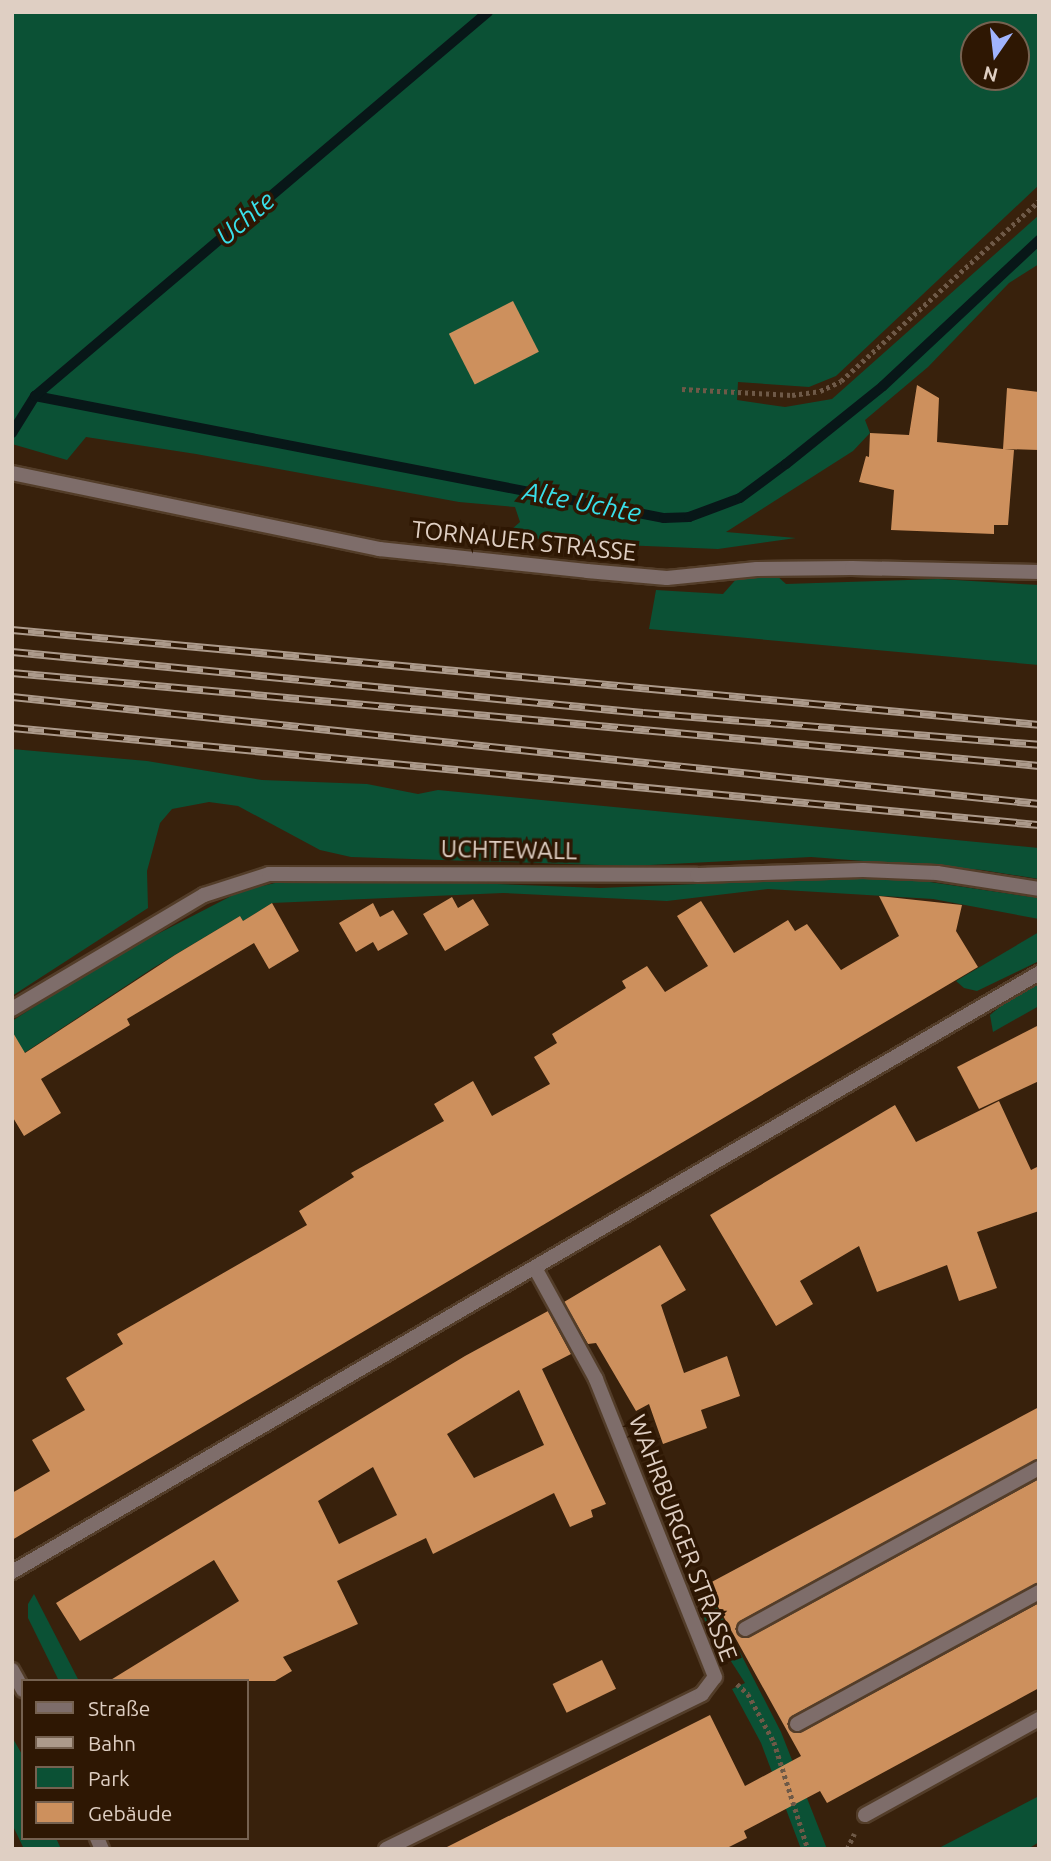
<!DOCTYPE html>
<meta charset="utf-8">
<style>
body{margin:0}
#map{position:relative;width:1051px;height:1861px;overflow:hidden;background:#38210c;font-family:Ubuntu,sans-serif}
div>[style]{position:absolute}
.green>*{inset:0;background:#0b5135}
.stream>*{height:10px;margin:-5px;padding:0 5px;transform-origin:5px;border-radius:5px;background:#081718}
.building>*{inset:0;background:#cd905d;transform-origin:0 0}
.path>*{height:4.5px;margin-top:-2.25px;transform-origin:0;background:repeating-linear-gradient(90deg,#6e5947 0 3.5px,transparent 0 7px)}
.roads{filter:drop-shadow(2px 0 #533d29) drop-shadow(-2px 0 #533d29) drop-shadow(0 2px #533d29) drop-shadow(0 -2px #533d29)}
.lane>*{height:14px;margin:-7px;padding:0 7px;transform-origin:7px;border-radius:7px;background:#7e6d6a}
.street>*{height:14px;margin:-7px;padding:0 7px;transform-origin:7px;border-radius:7px;background:#7e6d6a}
.rail>*{height:8px;margin-top:-4px;transform-origin:0;background:repeating-linear-gradient(90deg,#2e1703 0 16px,#ac9a8b 0 32px);box-sizing:border-box;border-block:2px solid #ac9a8b}
span{translate:-50% -50%;white-space:nowrap;text-align:center;line-height:1.15;-webkit-text-stroke:7px #2e1703;paint-order:stroke}
.street-label{font-size:24px;color:#dfcfc3}
.water-label{font-size:26px;color:#39dfe9;font-style:italic}
.frame{position:absolute;inset:0;border:14px solid #dfcfc3;pointer-events:none}
.legend{position:absolute;left:21px;top:1679px;width:228px;height:161px;box-sizing:border-box;background:#2e1703;border:2px solid #756150;margin:0;padding:9px 12px;list-style:none;font-size:21px;color:#dfcfc3}
.legend li{display:flex;align-items:center;gap:14px;height:35px}
.legend b{width:35px;border:2px solid #756150}
.north{position:absolute;left:960px;top:21px;width:70px;height:70px;box-sizing:border-box;background:#2e1703;border:2px solid #756150;border-radius:50%;rotate:194deg;font-size:19px;font-weight:700;line-height:28px;text-align:center;color:#dfcfc3}
.north::after{content:'';display:block;margin:auto;width:24px;height:32px;background:#a0b3fd;clip-path:polygon(50% 0,100% 100%,50% 72%,0 100%)}
</style>
<div id="map">
<div class="green">
<div style="clip-path:polygon(evenodd,12px 12px,1039px 12px,1039px 185px,836px 376px,809px 387px,738px 382px,737px 400px,785px 407px,832px 399px,1039px 215px,1039px 264px,1009px 283px,928px 367px,865px 420px,870px 433px,853px 451px,726px 532px,796px 538px,718px 549px,574px 543px,505px 535px,520px 522px,515px 507px,459px 502px,196px 454px,86px 437px,67px 460px,12px 444px,12px 12px,974px 35px,1016px 35px,1016px 77px,974px 77px,974px 35px)"></div>
<div style="clip-path:polygon(776px 575px,786px 584px,938px 579px,1039px 585px,1039px 665px,649px 629px,656px 590px,723px 594px,739px 576px)"></div>
<div style="clip-path:polygon(12px 749px,147px 761px,262px 780px,367px 784px,418px 794px,438px 790px,1039px 848px,1039px 879px,982px 870px,811px 857px,630px 866px,351px 857px,320px 850px,238px 806px,209px 802px,172px 809px,160px 823px,147px 871px,148px 908px,12px 996px)"></div>
<div style="clip-path:polygon(889px 876px,1039px 898px,1039px 919px,933px 899px,768px 889px,667px 901px,503px 893px,272px 903px,243px 921px,240px 916px,153px 968px,12px 1061px,12px 1021px,107px 960px,241px 891px,275px 883px,393px 880px,600px 888px)"></div>
<div style="clip-path:polygon(1039px 932px,1039px 961px,977px 991px,964px 988px,956px 981px)"></div>
<div style="clip-path:polygon(1039px 982px,1039px 1006px,993px 1032px,990px 1015px,1018px 992px)"></div>
<div style="clip-path:polygon(709px 1592px,781px 1732px,827px 1849px,801px 1849px,761px 1743px,732px 1689px,745px 1683px,705px 1621px,698px 1598px)"></div>
<div style="clip-path:polygon(34px 1594px,79px 1681px,59px 1681px,28px 1618px,28px 1604px)"></div>
<div style="clip-path:polygon(12px 1737px,23px 1756px,23px 1838px,56px 1838px,61px 1849px,24px 1849px,12px 1824px)"></div>
<div style="clip-path:polygon(1039px 1796px,1039px 1842px,1028px 1849px,937px 1849px)"></div>
</div>
<div class="stream">
<div style="left:35px;top:396px;width:641px;rotate:10.98deg"></div>
<div style="left:664px;top:518px;width:25px;rotate:-2deg"></div>
<div style="left:689px;top:517px;width:54px;rotate:-20.4deg"></div>
<div style="left:740px;top:498px;width:57px;rotate:-36.5deg"></div>
<div style="left:786px;top:464px;width:124px;rotate:-38.8deg"></div>
<div style="left:883px;top:386px;width:214px;rotate:-43.1deg"></div>
<div style="left:12px;top:433px;width:44px;rotate:-58.1deg"></div>
<div style="left:35px;top:396px;width:594px;rotate:-40.29deg"></div>
</div>
<div class="building">
<div style="left:513px;top:301px;width:57px;height:72px;rotate:63deg"></div>
<div style="clip-path:polygon(917px 385px,939px 398px,937px 442px,1003px 449px,1007px 388px,1039px 392px,1039px 450px,1004px 449px,1014px 450px,1008px 525px,994px 525px,994px 534px,891px 530px,894px 490px,859px 482px,866px 456px,869px 457px,870px 433px,909px 435px)"></div>
<div style="clip-path:polygon(879px 896px,962px 905px,956px 931px,978px 967px,12px 1540px,12px 1493px,50px 1471px,32px 1440px,85px 1410px,66px 1378px,123px 1344px,117px 1334px,307px 1225px,299px 1211px,354px 1177px,351px 1173px,444px 1121px,434px 1104px,473px 1081px,492px 1116px,550px 1084px,534px 1057px,557px 1043px,552px 1034px,626px 988px,622px 981px,647px 966px,665px 992px,708px 966px,677px 916px,701px 901px,734px 953px,788px 920px,795px 931px,807px 924px,841px 970px,899px 936px)"></div>
<div style="clip-path:polygon(452px 897px,458px 908px,473px 899px,489px 925px,445px 951px,423px 914px)"></div>
<div style="clip-path:polygon(272px 903px,299px 951px,269px 969px,254px 943px,127px 1019px,130px 1025px,41px 1079px,61px 1113px,24px 1136px,12px 1116px,12px 1031px,25px 1053px,175px 955px,240px 916px,243px 921px)"></div>
<div style="clip-path:polygon(373px 903px,380px 917px,393px 910px,408px 934px,378px 951px,373px 942px,356px 952px,339px 923px)"></div>
<div style="clip-path:polygon(1039px 1025px,1039px 1081px,979px 1109px,957px 1067px)"></div>
<div style="clip-path:polygon(999px 1101px,1031px 1170px,1039px 1166px,1039px 1211px,977px 1232px,997px 1288px,959px 1301px,947px 1265px,877px 1292px,859px 1246px,800px 1281px,813px 1304px,776px 1326px,710px 1215px,895px 1105px,916px 1142px)"></div>
<div style="clip-path:polygon(660px 1245px,686px 1290px,661px 1305px,684px 1373px,727px 1356px,740px 1396px,701px 1410px,707px 1428px,663px 1444px,649px 1404px,636px 1411px,596px 1343px,588px 1344px,564px 1302px)"></div>
<div style="clip-path:polygon(evenodd,548px 1311px,571px 1354px,542px 1369px,606px 1504px,591px 1510px,593px 1517px,570px 1527px,554px 1493px,433px 1554px,426px 1538px,337px 1581px,358px 1624px,283px 1657px,292px 1671px,275px 1681px,109px 1681px,239px 1601px,214px 1560px,80px 1641px,56px 1603px,465px 1356px,548px 1311px,519px 1390px,544px 1445px,474px 1478px,447px 1434px,519px 1390px,548px 1311px,373px 1467px,397px 1515px,339px 1544px,318px 1501px,373px 1467px)"></div>
<div style="clip-path:polygon(1039px 1407px,1039px 1458px,740px 1621px,735px 1629px,741px 1637px,750px 1637px,1039px 1479px,1039px 1582px,792px 1716px,787px 1724px,793px 1732px,802px 1732px,1039px 1603px,1039px 1688px,827px 1803px,820px 1791px,744px 1831px,747px 1838px,725px 1849px,443px 1849px,710px 1715px,745px 1786px,801px 1756px,706px 1585px)"></div>
<div style="left:602px;top:1660px;width:32px;height:55px;rotate:64deg"></div>
</div>
<div class="path">
<div style="left:682px;top:389px;width:110px;rotate:3.1deg"></div>
<div style="left:792px;top:395px;width:28px;rotate:-8deg"></div>
<div style="left:820px;top:391px;width:23px;rotate:-25deg"></div>
<div style="left:841px;top:381px;width:268px;rotate:-42.3deg"></div>
<div style="left:737px;top:1684px;width:15px;rotate:42deg"></div>
<div style="left:748px;top:1694px;width:55px;rotate:61.6deg"></div>
<div style="left:774px;top:1742px;width:112px;rotate:72.4deg"></div>
<div style="left:847px;top:1849px;width:17px;rotate:-65deg"></div>
</div>
<div class="roads">
<div class="lane">
<div style="left:12px;top:1009px;width:223px;rotate:-30.7deg"></div>
<div style="left:204px;top:895px;width:68px;rotate:-17.9deg"></div>
<div style="left:269px;top:874px;width:428px;rotate:0.1deg"></div>
<div style="left:697px;top:875px;width:166px;rotate:-1.7deg"></div>
<div style="left:863px;top:870px;width:74px;rotate:2.3deg"></div>
<div style="left:937px;top:873px;width:103px;rotate:8.9deg"></div>
<div style="left:745px;top:1629px;width:335px;rotate:-28.7deg"></div>
<div style="left:797px;top:1724px;width:276px;rotate:-28.6deg"></div>
<div style="left:865px;top:1815px;width:199px;rotate:-28.9deg"></div>
</div>
<div class="street">
<div style="left:12px;top:473px;width:375px;rotate:11.7deg"></div>
<div style="left:379px;top:549px;width:209px;rotate:6deg"></div>
<div style="left:587px;top:571px;width:80px;rotate:5deg"></div>
<div style="left:667px;top:578px;width:90px;rotate:-5.7deg"></div>
<div style="left:757px;top:569px;width:95px;rotate:-0.6deg"></div>
<div style="left:852px;top:568px;width:187px;rotate:1.2deg"></div>
<div style="left:12px;top:1572px;width:1189px;rotate:-30.25deg"></div>
<div style="left:12px;top:1670px;width:23px;rotate:61deg"></div>
<div style="left:97px;top:1838px;width:12px;rotate:66deg"></div>
<div style="left:386px;top:1849px;width:352px;rotate:-26.1deg"></div>
<div style="left:702px;top:1694px;width:21px;rotate:-53deg"></div>
<div style="left:715px;top:1677px;width:321px;rotate:-111.8deg"></div>
<div style="left:596px;top:1379px;width:124px;rotate:-118.8deg"></div>
</div>
</div>
<div class="rail">
<div style="left:12px;top:630px;width:1031px;rotate:5.28deg"></div>
<div style="left:12px;top:652px;width:634px;rotate:5.52deg"></div>
<div style="left:643px;top:713px;width:397px;rotate:4.6deg"></div>
<div style="left:12px;top:673px;width:1031px;rotate:5.17deg"></div>
<div style="left:12px;top:697px;width:1033px;rotate:5.95deg"></div>
<div style="left:12px;top:728px;width:1032px;rotate:5.4deg"></div>
</div>
<div class="street-label">
<span style="left:524px;top:541px;rotate:6deg">TORNAUER STRASSE</span>
<span style="left:509px;top:850px;rotate:1deg">UCHTEWALL</span>
<span style="left:683px;top:1538px;rotate:69deg">WAHRBURGER STRASSE</span>
</div>
<div class="water-label">
<span style="left:245px;top:218px;rotate:-40deg">Uchte</span>
<span style="left:582px;top:502px;rotate:11deg">Alte Uchte</span>
</div>
<div class="frame"></div>
<ul class="legend">
<li><b style="height:9px;background:#7e6d6a"></b>Straße</li>
<li><b style="height:9px;background:#ac9a8b"></b>Bahn</li>
<li><b style="height:19px;background:#0b5135"></b>Park</li>
<li><b style="height:19px;background:#cd905d"></b>Gebäude</li>
</ul>
<div class="north">N</div>
</div>
